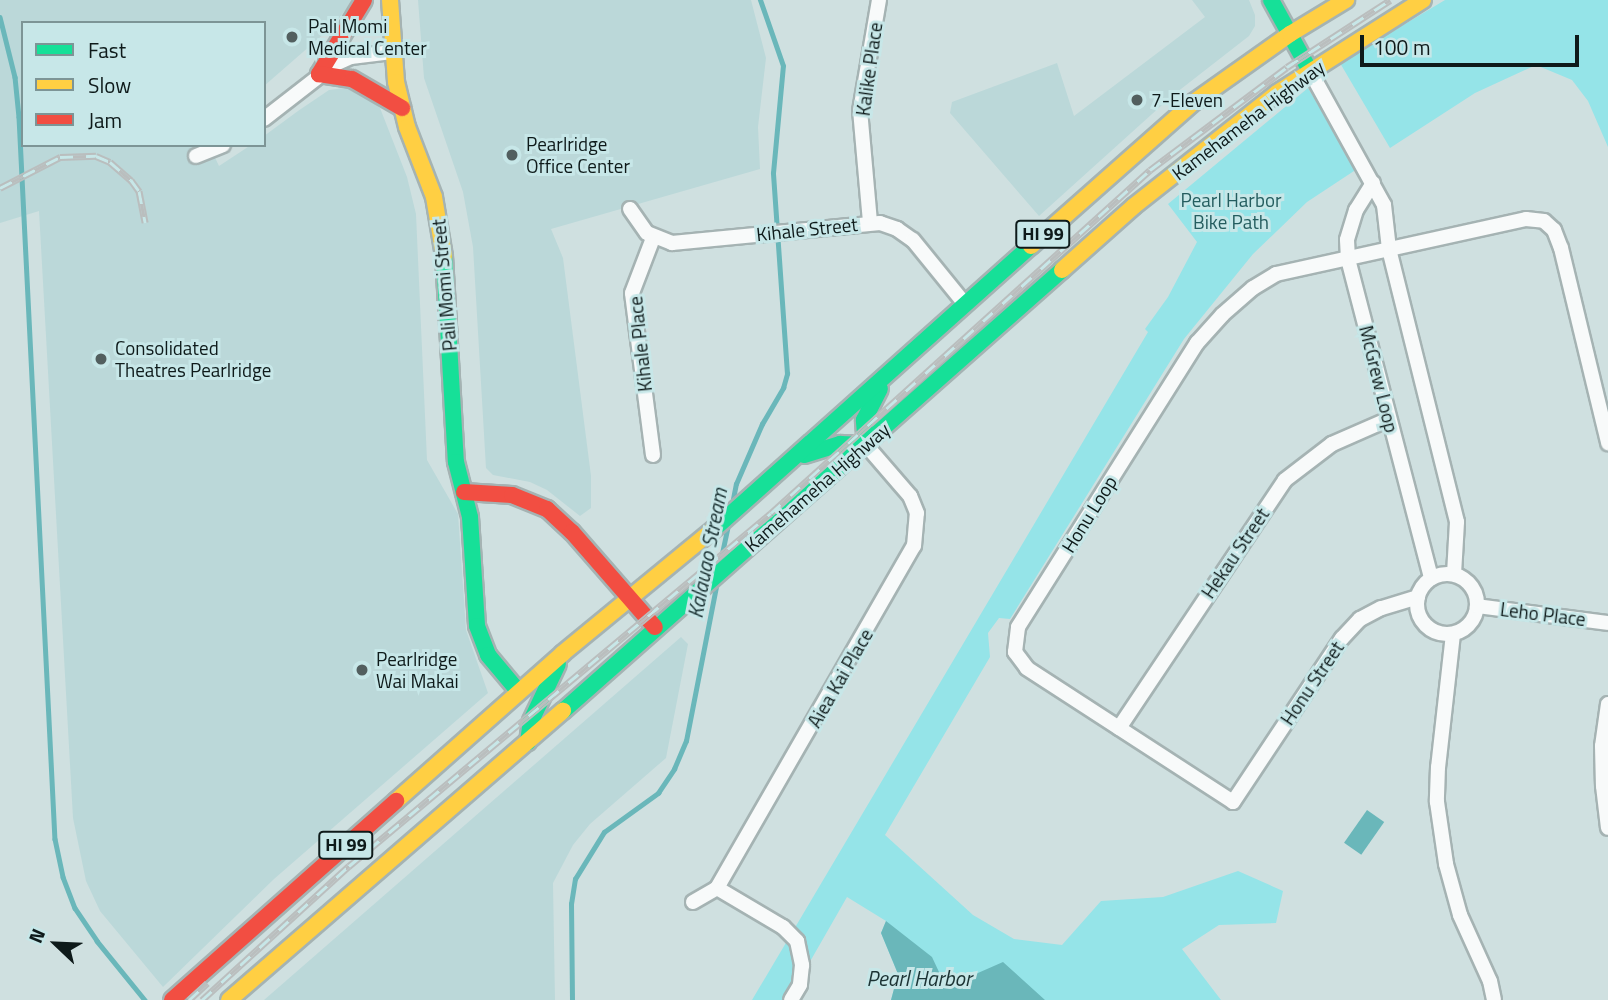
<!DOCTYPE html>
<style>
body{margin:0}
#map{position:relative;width:1608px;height:1000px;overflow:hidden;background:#cfe0e0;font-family:"Titillium Web",sans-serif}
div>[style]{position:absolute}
.built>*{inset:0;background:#bbd8d9}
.green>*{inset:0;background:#95e4e8}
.water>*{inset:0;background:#6ab7ba;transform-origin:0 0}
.stream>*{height:4.5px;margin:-2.25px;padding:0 2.25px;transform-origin:2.25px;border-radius:2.25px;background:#6ab7ba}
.roads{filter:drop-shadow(2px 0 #a5b3b3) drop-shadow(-2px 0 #a5b3b3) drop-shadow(0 2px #a5b3b3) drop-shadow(0 -2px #a5b3b3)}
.street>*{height:14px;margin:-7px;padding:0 7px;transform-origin:7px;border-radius:7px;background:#f8fafa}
.street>.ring{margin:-7px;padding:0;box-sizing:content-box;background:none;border:14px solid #f8fafa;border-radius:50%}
.fast>*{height:16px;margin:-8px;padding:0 8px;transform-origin:8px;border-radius:8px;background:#16e098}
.slow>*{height:16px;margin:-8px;padding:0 8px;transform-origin:8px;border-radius:8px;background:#ffcf43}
.jam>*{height:16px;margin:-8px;padding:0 8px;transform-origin:8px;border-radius:8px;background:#f24e42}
.rail>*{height:7px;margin-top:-3.5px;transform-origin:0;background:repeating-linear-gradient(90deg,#c7e7e8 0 13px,#babebe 0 26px);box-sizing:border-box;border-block:2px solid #babebe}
.dots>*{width:19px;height:19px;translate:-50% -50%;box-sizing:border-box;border:4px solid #c7e7e8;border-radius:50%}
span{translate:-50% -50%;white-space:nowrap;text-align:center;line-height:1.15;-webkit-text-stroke:6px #c7e7e8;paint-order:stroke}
.shield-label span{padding:2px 5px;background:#c7e7e8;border:2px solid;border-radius:5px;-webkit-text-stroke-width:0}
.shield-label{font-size:18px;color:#0e1a1a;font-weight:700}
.poi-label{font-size:19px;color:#0e1a1a}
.left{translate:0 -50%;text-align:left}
.street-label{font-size:19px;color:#0e1a1a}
.park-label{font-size:19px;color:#245d5f}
.water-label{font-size:21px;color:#1c3334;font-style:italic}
.legend{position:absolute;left:21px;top:21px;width:245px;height:126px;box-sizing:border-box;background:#c7e7e8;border:2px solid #7d9596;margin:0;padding:9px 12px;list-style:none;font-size:21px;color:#0e1a1a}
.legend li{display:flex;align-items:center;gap:14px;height:35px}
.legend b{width:35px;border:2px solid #7d9596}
.north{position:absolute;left:21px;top:909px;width:70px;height:70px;-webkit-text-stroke:5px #c7e7e8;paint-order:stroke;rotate:293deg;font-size:19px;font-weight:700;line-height:28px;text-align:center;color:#0e1a1a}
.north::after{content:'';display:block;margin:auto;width:24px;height:32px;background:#0e1a1a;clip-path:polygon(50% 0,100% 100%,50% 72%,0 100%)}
.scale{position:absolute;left:1360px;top:35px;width:219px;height:32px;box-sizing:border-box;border:4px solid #0e1a1a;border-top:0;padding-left:9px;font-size:21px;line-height:24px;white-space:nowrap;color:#0e1a1a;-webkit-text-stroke:5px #c7e7e8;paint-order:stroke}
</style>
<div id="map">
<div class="built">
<div style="clip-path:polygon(0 0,353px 0,334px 25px,264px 86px,264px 23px,23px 23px,23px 145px,209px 145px,219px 166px,251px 145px,264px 145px,264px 136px,298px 111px,329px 90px,344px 88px,359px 91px,380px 108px,407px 177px,416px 214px,427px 460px,458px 514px,466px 630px,488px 693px,274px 879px,163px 987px,100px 911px,86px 881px,73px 818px,39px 211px,0 223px)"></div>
<div style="clip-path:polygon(418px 0,751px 0,766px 58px,758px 127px,760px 169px,551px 229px,563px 258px,591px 476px,591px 508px,580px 516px,547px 490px,530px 482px,493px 475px,486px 468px,473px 247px,463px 192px,424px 78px)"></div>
<div style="clip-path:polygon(1192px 0,1249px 0,1255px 15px,1255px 26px,1249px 36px,1172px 96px,1039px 216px,950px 113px,952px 102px,1057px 63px,1074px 116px,1205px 17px)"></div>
<div style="clip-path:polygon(681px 637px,688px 644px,666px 758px,590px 824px,573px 845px,553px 883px,555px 1000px,264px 1000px)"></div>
</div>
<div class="green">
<div style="clip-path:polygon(1445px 0,1608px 0,1608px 147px,1588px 101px,1572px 80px,1536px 65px,1475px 93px,1390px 148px,1340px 63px)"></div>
<div style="clip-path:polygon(1308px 88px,1357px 169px,1307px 202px,1253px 254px,1184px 339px,1010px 619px,999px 618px,988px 633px,990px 657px,885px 835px,973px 915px,1014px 939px,1062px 945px,1101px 901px,1163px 897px,1238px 871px,1283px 891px,1276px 923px,1219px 925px,1182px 949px,1221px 1000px,891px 1000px,898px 974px,881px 933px,886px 921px,847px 897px,788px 1000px,752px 1000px,1148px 332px,1145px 329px,1168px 297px,1197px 242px,1168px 204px)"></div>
</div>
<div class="water">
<div style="left:1367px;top:810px;width:21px;height:40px;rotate:35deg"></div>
<div style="clip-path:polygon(886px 921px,932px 957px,946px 987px,1003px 962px,1045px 1000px,891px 1000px,898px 974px,881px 933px)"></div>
</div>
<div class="stream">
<div style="left:0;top:17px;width:62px;rotate:76deg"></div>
<div style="left:15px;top:77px;width:40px;rotate:84.3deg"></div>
<div style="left:19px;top:117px;width:723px;rotate:87.15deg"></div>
<div style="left:55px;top:839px;width:39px;rotate:78deg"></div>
<div style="left:63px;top:877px;width:33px;rotate:69deg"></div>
<div style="left:75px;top:908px;width:40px;rotate:56deg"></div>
<div style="left:97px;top:941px;width:76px;rotate:50.9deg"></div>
<div style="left:733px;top:499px;width:15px;rotate:-79deg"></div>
<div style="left:736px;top:484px;width:65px;rotate:-66.6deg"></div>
<div style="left:762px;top:424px;width:42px;rotate:-59.7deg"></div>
<div style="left:783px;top:388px;width:15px;rotate:-74deg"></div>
<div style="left:787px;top:374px;width:201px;rotate:-94deg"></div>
<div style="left:773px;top:173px;width:107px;rotate:-84.7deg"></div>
<div style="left:783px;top:66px;width:70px;rotate:-109.2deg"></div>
<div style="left:721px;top:558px;width:30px;rotate:-78deg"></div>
<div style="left:572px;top:1000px;width:96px;rotate:-90.6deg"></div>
<div style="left:571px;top:904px;width:25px;rotate:-81deg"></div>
<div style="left:575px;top:879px;width:55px;rotate:-58.3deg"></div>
<div style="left:604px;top:832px;width:67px;rotate:-35.8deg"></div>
<div style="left:658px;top:793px;width:29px;rotate:-56deg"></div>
<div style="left:674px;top:769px;width:30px;rotate:-67deg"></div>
<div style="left:686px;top:741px;width:157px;rotate:-79deg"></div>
</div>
<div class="roads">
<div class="street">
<div style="left:1310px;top:71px;width:153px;rotate:61.1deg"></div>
<div style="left:1384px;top:205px;width:44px;rotate:83.5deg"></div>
<div style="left:1389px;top:249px;width:281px;rotate:76deg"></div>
<div style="left:1457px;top:522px;width:52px;rotate:93.3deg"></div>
<div style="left:264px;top:119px;width:90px;rotate:-37.8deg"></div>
<div style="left:335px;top:64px;width:17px;rotate:-24deg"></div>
<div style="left:351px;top:57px;width:41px;rotate:-7deg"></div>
<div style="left:196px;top:156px;width:29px;rotate:-22deg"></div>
<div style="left:1373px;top:183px;width:32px;rotate:122deg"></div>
<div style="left:1356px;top:210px;width:31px;rotate:107deg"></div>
<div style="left:1347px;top:240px;width:19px;rotate:87deg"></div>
<div style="left:1348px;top:259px;width:330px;rotate:75.4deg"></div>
<div style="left:630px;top:209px;width:29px;rotate:55deg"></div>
<div style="left:647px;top:233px;width:27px;rotate:22deg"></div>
<div style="left:672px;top:243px;width:209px;rotate:-5.5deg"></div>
<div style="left:880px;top:223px;width:18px;rotate:19deg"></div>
<div style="left:897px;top:229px;width:19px;rotate:35deg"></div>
<div style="left:913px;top:240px;width:82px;rotate:50.9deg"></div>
<div style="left:870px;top:222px;width:111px;rotate:-95.1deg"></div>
<div style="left:860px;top:111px;width:113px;rotate:-80.3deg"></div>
<div style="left:653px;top:455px;width:163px;rotate:-97.4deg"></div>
<div style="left:632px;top:293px;width:59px;rotate:-69.1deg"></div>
<div class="ring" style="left:1417px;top:574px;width:46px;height:46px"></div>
<div style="left:1418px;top:597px;width:39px;rotate:163deg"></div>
<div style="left:1381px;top:608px;width:24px;rotate:152deg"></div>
<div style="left:1360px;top:619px;width:26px;rotate:133deg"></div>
<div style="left:1342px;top:638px;width:197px;rotate:123.6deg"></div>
<div style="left:1233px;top:802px;width:246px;rotate:-147deg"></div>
<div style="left:1027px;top:668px;width:20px;rotate:-127deg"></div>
<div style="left:1015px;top:652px;width:25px;rotate:-83deg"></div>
<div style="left:1018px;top:627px;width:336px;rotate:-57.8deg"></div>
<div style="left:1197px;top:343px;width:38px;rotate:-48deg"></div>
<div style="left:1222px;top:315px;width:41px;rotate:-41.1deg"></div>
<div style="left:1253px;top:288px;width:27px;rotate:-31deg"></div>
<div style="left:1276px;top:274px;width:256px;rotate:-12.4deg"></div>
<div style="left:1526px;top:219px;width:18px;rotate:6deg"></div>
<div style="left:1544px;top:221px;width:13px;rotate:42deg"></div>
<div style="left:1554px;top:230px;width:19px;rotate:69deg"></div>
<div style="left:1561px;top:248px;width:201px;rotate:76.4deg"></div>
<div style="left:1477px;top:606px;width:132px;rotate:7.4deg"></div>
<div style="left:1453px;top:634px;width:134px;rotate:96.4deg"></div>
<div style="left:1438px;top:767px;width:35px;rotate:92deg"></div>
<div style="left:1437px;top:802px;width:63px;rotate:81.7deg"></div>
<div style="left:1446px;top:864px;width:53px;rotate:74.6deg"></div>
<div style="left:1460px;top:915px;width:72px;rotate:65.6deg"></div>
<div style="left:1490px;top:981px;width:19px;rotate:78deg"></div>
<div style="left:1608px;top:704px;width:42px;rotate:98.1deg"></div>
<div style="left:1602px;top:746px;width:40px;rotate:88.6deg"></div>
<div style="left:1603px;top:786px;width:42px;rotate:83.2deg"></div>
<div style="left:1119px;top:728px;width:298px;rotate:-56.2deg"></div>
<div style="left:1285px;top:480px;width:59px;rotate:-37.5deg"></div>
<div style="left:1332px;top:444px;width:62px;rotate:-23.7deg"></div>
<div style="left:717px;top:888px;width:77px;rotate:30.6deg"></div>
<div style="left:783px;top:927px;width:20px;rotate:45deg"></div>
<div style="left:797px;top:941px;width:25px;rotate:78deg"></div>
<div style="left:802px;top:965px;width:20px;rotate:96deg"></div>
<div style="left:800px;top:985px;width:17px;rotate:121deg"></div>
<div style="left:693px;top:902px;width:28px;rotate:-30deg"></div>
<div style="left:717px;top:888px;width:395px;rotate:-60.1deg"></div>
<div style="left:914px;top:546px;width:33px;rotate:-85deg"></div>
<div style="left:917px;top:513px;width:18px;rotate:-112deg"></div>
<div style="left:910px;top:496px;width:67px;rotate:-130.8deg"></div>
</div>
<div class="fast">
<div style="left:1271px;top:0;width:81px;rotate:61.2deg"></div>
<div style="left:444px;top:256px;width:206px;rotate:86.7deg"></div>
<div style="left:456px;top:462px;width:57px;rotate:75.7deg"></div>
<div style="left:470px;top:517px;width:109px;rotate:86.3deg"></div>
<div style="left:477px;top:626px;width:31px;rotate:69deg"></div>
<div style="left:488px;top:655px;width:48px;rotate:50deg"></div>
<div style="left:866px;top:445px;width:25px;rotate:-95deg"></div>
<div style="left:864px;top:420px;width:35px;rotate:-63deg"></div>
<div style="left:804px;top:455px;width:38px;rotate:-17deg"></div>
<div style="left:840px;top:444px;width:26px;rotate:2deg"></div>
<div style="left:714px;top:529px;width:425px;rotate:-41.8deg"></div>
<div style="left:563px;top:711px;width:666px;rotate:-41.47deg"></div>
<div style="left:528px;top:742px;width:21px;rotate:-82deg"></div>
<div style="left:531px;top:721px;width:63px;rotate:-64.7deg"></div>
</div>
<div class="slow">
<div style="left:390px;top:0;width:82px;rotate:85.8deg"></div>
<div style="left:396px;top:82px;width:46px;rotate:76.3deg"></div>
<div style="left:407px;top:127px;width:75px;rotate:68.9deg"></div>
<div style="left:434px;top:197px;width:60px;rotate:80.4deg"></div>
<div style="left:1031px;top:246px;width:217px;rotate:-41.5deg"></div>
<div style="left:1194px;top:102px;width:118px;rotate:-35.3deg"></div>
<div style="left:1290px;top:34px;width:66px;rotate:-31.3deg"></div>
<div style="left:1062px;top:270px;width:96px;rotate:-41.6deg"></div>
<div style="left:1134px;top:206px;width:182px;rotate:-38.3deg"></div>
<div style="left:1277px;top:93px;width:173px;rotate:-32.5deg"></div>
<div style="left:396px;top:801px;width:223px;rotate:-41.5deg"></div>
<div style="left:563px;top:653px;width:195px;rotate:-39.4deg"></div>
<div style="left:229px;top:1000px;width:442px;rotate:-40.9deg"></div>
</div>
<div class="jam">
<div style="left:364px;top:0;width:87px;rotate:121.3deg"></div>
<div style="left:319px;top:74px;width:33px;rotate:9deg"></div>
<div style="left:352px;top:79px;width:58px;rotate:30.1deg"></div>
<div style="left:464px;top:492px;width:48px;rotate:3.6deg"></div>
<div style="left:512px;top:495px;width:38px;rotate:22deg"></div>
<div style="left:547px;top:509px;width:34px;rotate:43deg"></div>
<div style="left:572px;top:532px;width:126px;rotate:48.9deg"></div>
<div style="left:172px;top:1000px;width:300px;rotate:-41.6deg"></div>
</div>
</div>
<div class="rail">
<div style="left:0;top:188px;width:68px;rotate:-27.3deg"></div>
<div style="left:60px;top:157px;width:36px;rotate:-2deg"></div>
<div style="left:96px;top:156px;width:15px;rotate:23deg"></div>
<div style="left:110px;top:162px;width:28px;rotate:41deg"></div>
<div style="left:131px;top:180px;width:14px;rotate:54deg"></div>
<div style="left:139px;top:191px;width:32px;rotate:79deg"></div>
<div style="left:189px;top:1000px;width:25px;rotate:-43deg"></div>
<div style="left:202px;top:1000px;width:199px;rotate:-42.4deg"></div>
<div style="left:349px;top:866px;width:550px;rotate:-39.91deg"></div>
<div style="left:771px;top:513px;width:511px;rotate:-42.15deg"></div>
<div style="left:1150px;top:170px;width:171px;rotate:-36.9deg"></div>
<div style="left:1287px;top:67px;width:123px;rotate:-33deg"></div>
</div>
<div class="dots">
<div style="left:292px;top:37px;background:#525f5f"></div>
<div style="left:1137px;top:100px;background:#525f5f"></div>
<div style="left:512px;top:155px;background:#525f5f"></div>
<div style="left:101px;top:359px;background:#525f5f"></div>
<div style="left:362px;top:670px;background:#525f5f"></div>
</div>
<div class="shield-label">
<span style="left:1043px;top:234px">HI 99</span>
<span style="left:346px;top:845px">HI 99</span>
</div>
<div class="poi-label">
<span class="left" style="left:308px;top:37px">Pali Momi<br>Medical Center</span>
<span class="left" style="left:1151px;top:100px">7-Eleven</span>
<span class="left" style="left:526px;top:155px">Pearlridge<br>Office Center</span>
<span class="left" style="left:115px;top:359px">Consolidated<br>Theatres Pearlridge</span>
<span class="left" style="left:376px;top:670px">Pearlridge<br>Wai Makai</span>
</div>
<div class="street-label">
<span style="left:869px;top:69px;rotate:-82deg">Kalike Place</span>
<span style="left:1248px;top:120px;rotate:-37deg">Kamehameha Highway</span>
<span style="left:807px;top:229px;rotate:-6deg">Kihale Street</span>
<span style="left:444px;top:285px;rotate:-95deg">Pali Momi Street</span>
<span style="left:640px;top:344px;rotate:-96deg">Kihale Place</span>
<span style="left:1379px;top:379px;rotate:76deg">McGrew Loop</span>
<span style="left:817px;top:487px;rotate:-41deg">Kamehameha Highway</span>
<span style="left:1089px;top:514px;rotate:-58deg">Honu Loop</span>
<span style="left:1235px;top:553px;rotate:-56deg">Hekau Street</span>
<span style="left:1543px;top:614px;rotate:7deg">Leho Place</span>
<span style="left:840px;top:678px;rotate:-60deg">Aiea Kai Place</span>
<span style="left:1312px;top:683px;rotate:-56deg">Honu Street</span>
</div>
<div class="park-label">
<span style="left:1231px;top:211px">Pearl Harbor<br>Bike Path</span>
</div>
<div class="water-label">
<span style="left:707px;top:553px;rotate:-79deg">Kalauao Stream</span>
<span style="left:919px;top:978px">Pearl Harbor</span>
</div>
<ul class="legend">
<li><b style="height:9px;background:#16e098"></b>Fast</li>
<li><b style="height:9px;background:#ffcf43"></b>Slow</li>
<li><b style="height:9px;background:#f24e42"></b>Jam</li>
</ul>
<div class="north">N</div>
<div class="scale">100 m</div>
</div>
